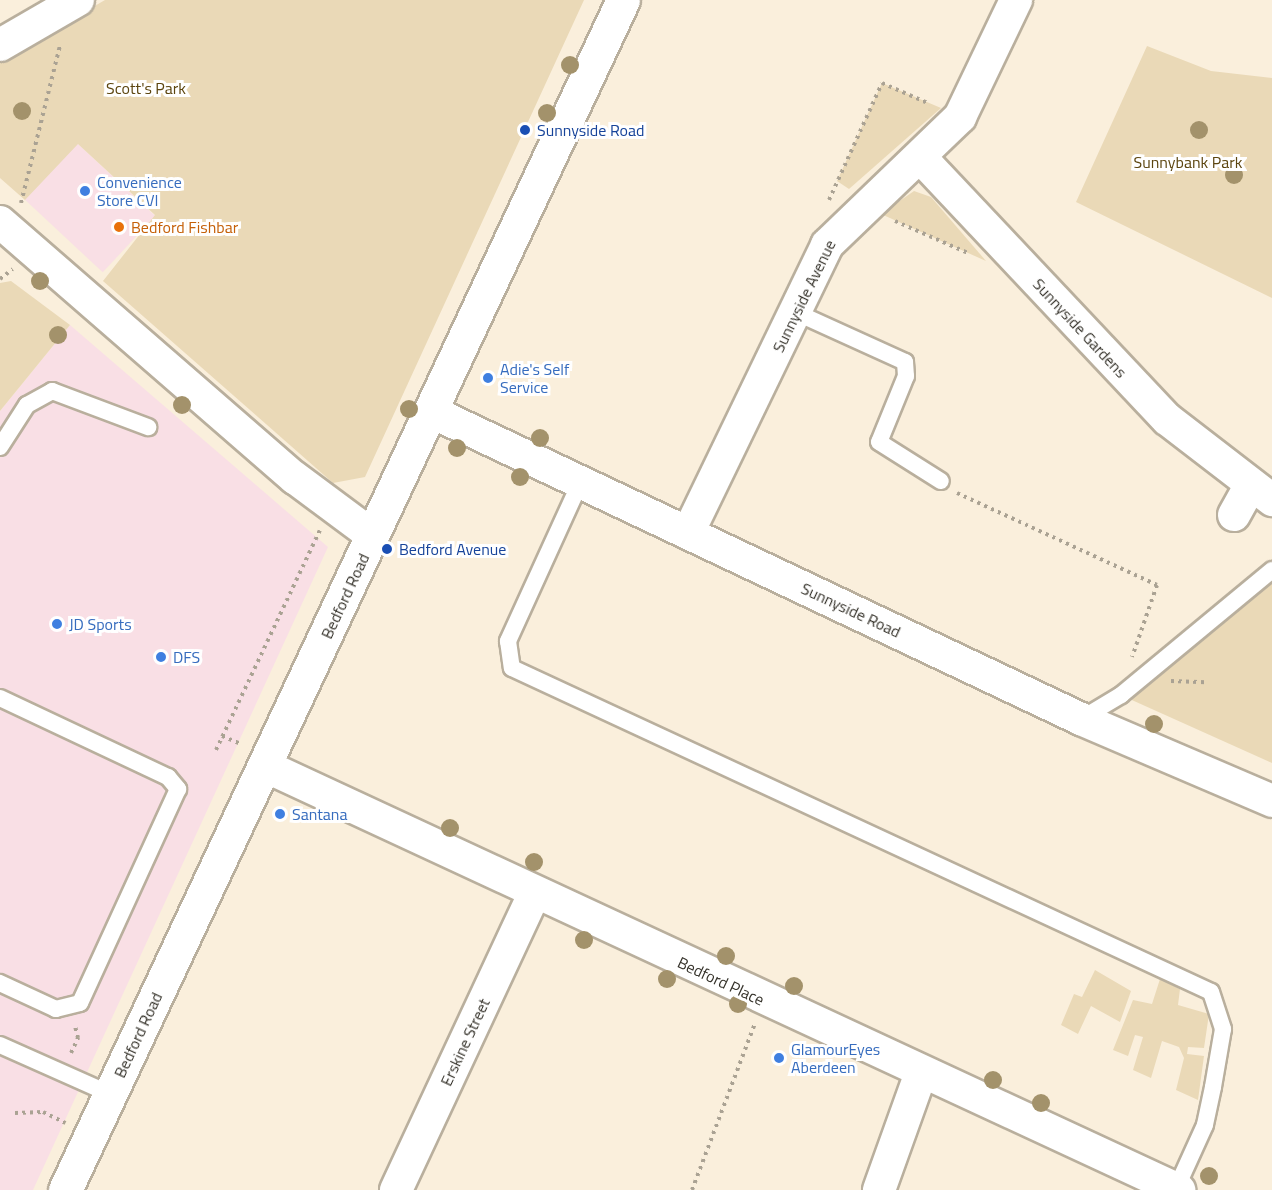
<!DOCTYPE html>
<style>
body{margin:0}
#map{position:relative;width:1272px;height:1190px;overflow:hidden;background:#faefdc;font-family:"Titillium Web",sans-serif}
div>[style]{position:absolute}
.commercial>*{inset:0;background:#f9dfe5;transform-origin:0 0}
.green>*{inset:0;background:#ead9b7}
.path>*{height:4px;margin-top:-2px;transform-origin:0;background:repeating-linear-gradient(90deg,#aaa293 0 3px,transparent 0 7.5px)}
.roads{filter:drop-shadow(2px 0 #b9af9d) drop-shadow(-2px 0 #b9af9d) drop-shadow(0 2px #b9af9d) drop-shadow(0 -2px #b9af9d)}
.lane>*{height:16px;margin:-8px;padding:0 8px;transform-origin:8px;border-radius:8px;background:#fff}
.street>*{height:32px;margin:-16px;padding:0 16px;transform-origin:16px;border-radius:16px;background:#fff}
.secondary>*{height:33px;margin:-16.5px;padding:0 16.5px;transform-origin:16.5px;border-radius:16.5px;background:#fff}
.trees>*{width:18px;height:18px;margin:-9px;border-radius:50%;background:#a3926b}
.dots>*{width:16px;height:16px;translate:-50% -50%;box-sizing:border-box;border:3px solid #fff;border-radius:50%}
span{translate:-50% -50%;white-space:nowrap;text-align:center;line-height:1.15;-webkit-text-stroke:6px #fff;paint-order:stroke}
.park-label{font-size:16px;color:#5c450f}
.transit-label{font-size:16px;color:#164399}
.left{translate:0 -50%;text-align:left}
.shop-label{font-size:16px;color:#366cbe}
.food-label{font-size:16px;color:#c56008}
.street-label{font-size:16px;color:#343129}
</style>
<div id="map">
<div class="commercial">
<div style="left:77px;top:143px;width:107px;height:77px;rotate:43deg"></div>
<div style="clip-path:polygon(70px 325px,328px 547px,33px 1190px,0 1190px,0 411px)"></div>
</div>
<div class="green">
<div style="clip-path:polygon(105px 0,584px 0,365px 477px,333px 483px,103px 281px,155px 215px,78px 144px,25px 200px,0 178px,0 61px)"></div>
<div style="clip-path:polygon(1147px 46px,1211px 71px,1272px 78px,1272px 298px,1076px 202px)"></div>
<div style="clip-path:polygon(882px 83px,941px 108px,849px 189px,837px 181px)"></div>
<div style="clip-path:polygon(914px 191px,931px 197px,986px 261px,881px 214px)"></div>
<div style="clip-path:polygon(11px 281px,70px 325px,0 411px,0 283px)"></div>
<div style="clip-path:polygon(1272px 559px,1272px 763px,1114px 692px)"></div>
<div style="clip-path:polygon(1095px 970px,1131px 991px,1120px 1022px,1091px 1006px,1078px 1034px,1061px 1025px,1074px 994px,1082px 997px)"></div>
<div style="clip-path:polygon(1160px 979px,1180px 989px,1178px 1005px,1209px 1014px,1204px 1048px,1188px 1047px,1187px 1054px,1204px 1056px,1198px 1100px,1176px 1090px,1184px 1058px,1179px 1047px,1162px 1041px,1151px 1078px,1133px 1070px,1143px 1037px,1135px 1035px,1128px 1056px,1113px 1050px,1133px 1000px,1152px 1004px)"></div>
</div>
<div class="path">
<div style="left:829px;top:200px;width:128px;rotate:-65.6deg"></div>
<div style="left:882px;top:83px;width:52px;rotate:23.6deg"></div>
<div style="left:21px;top:203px;width:163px;rotate:-76.1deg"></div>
<div style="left:895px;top:221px;width:80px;rotate:23.7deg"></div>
<div style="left:0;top:279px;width:16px;rotate:-38deg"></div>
<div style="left:957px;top:493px;width:220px;rotate:24.7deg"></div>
<div style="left:1157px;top:585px;width:76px;rotate:109.1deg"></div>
<div style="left:1171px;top:681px;width:35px;rotate:2deg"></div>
<div style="left:222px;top:736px;width:21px;rotate:23deg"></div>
<div style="left:216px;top:750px;width:243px;rotate:-64.7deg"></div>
<div style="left:71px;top:1053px;width:17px;rotate:-65deg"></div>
<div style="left:78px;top:1038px;width:12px;rotate:-104deg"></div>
<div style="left:15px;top:1113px;width:28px;rotate:-2deg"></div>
<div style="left:43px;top:1112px;width:25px;rotate:26deg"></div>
<div style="left:692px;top:1190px;width:178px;rotate:-69.3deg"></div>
</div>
<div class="roads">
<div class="lane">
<div style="left:795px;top:312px;width:121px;rotate:24.4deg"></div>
<div style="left:905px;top:362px;width:14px;rotate:86deg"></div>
<div style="left:906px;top:376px;width:71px;rotate:112.2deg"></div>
<div style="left:879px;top:442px;width:73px;rotate:32.2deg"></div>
<div style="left:0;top:447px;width:50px;rotate:-57.3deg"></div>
<div style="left:27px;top:405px;width:29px;rotate:-29deg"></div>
<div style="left:52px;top:391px;width:103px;rotate:20.6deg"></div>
<div style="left:580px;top:483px;width:174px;rotate:114.5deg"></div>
<div style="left:508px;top:641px;width:27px;rotate:82deg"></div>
<div style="left:512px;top:668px;width:770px;rotate:24.87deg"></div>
<div style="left:1211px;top:992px;width:39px;rotate:72deg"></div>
<div style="left:1223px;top:1029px;width:59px;rotate:99.8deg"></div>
<div style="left:1213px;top:1087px;width:39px;rotate:102deg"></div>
<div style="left:1205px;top:1125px;width:70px;rotate:114.4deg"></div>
<div style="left:0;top:698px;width:186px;rotate:25.2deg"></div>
<div style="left:168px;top:777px;width:16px;rotate:50deg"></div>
<div style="left:178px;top:789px;width:235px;rotate:114.6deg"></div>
<div style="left:80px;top:1003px;width:25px;rotate:166deg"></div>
<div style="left:56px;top:1009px;width:62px;rotate:-155.1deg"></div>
<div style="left:1081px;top:719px;width:47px;rotate:-31deg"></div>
<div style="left:1121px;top:695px;width:196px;rotate:-39.6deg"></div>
<div style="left:0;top:1045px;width:120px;rotate:24deg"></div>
</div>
<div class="street">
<div style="left:0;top:45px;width:90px;rotate:-30deg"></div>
<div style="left:921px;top:158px;width:359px;rotate:46.7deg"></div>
<div style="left:1167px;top:419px;width:133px;rotate:37.6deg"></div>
<div style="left:0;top:222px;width:391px;rotate:41deg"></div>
<div style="left:295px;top:478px;width:97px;rotate:36.6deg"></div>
<div style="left:432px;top:412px;width:718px;rotate:25.32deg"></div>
<div style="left:1081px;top:719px;width:208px;rotate:23.2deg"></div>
<div style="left:1234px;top:515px;width:33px;rotate:-61deg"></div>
<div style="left:688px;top:533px;width:320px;rotate:-64.2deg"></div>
<div style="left:827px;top:245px;width:185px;rotate:-43.9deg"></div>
<div style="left:960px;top:117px;width:130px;rotate:-64.4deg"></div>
<div style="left:265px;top:766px;width:1008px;rotate:24.89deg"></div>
<div style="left:396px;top:1190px;width:327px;rotate:-65deg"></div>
<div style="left:879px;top:1190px;width:124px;rotate:-70.3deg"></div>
</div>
<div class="secondary">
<div style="left:65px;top:1190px;width:1314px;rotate:-64.88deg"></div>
</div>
</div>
<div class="trees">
<div style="left:570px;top:65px"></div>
<div style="left:22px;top:111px"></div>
<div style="left:547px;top:113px"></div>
<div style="left:1199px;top:130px"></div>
<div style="left:1234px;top:175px"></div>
<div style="left:40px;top:281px"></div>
<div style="left:58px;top:335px"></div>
<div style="left:182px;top:405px"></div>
<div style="left:409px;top:409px"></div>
<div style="left:540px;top:438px"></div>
<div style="left:457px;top:448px"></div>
<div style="left:520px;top:477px"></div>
<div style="left:1154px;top:724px"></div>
<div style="left:450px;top:828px"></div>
<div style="left:534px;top:862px"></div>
<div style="left:584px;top:940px"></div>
<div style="left:726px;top:956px"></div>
<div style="left:667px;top:979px"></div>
<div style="left:794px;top:986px"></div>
<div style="left:738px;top:1004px"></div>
<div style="left:993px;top:1080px"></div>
<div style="left:1041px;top:1103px"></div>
<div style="left:1209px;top:1176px"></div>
</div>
<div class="dots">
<div style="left:525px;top:130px;background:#1a4fb4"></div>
<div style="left:85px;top:191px;background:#3f7fe0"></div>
<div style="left:119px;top:227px;background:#e8710a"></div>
<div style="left:488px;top:378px;background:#3f7fe0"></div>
<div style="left:387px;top:549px;background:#1a4fb4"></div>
<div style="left:57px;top:624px;background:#3f7fe0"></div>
<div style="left:161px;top:657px;background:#3f7fe0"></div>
<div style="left:280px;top:814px;background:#3f7fe0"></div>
<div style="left:779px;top:1058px;background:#3f7fe0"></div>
</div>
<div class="park-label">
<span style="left:146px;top:88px">Scott's Park</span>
<span style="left:1188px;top:162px">Sunnybank Park</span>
</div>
<div class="transit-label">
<span class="left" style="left:537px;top:130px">Sunnyside Road</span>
<span class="left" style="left:399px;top:549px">Bedford Avenue</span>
</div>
<div class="shop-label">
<span class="left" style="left:97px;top:191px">Convenience<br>Store CVI</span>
<span class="left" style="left:500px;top:378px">Adie's Self<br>Service</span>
<span class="left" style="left:69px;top:624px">JD Sports</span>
<span class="left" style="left:173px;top:657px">DFS</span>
<span class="left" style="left:292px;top:814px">Santana</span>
<span class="left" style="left:791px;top:1058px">GlamourEyes<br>Aberdeen</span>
</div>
<div class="food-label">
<span class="left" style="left:131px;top:227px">Bedford Fishbar</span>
</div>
<div class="street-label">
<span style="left:804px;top:296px;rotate:-64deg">Sunnyside Avenue</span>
<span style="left:1080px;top:328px;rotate:47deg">Sunnyside Gardens</span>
<span style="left:345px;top:596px;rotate:-65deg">Bedford Road</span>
<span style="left:851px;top:610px;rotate:25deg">Sunnyside Road</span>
<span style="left:721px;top:981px;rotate:25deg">Bedford Place</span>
<span style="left:138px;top:1035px;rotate:-65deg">Bedford Road</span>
<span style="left:465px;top:1042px;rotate:-65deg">Erskine Street</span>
</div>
</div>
